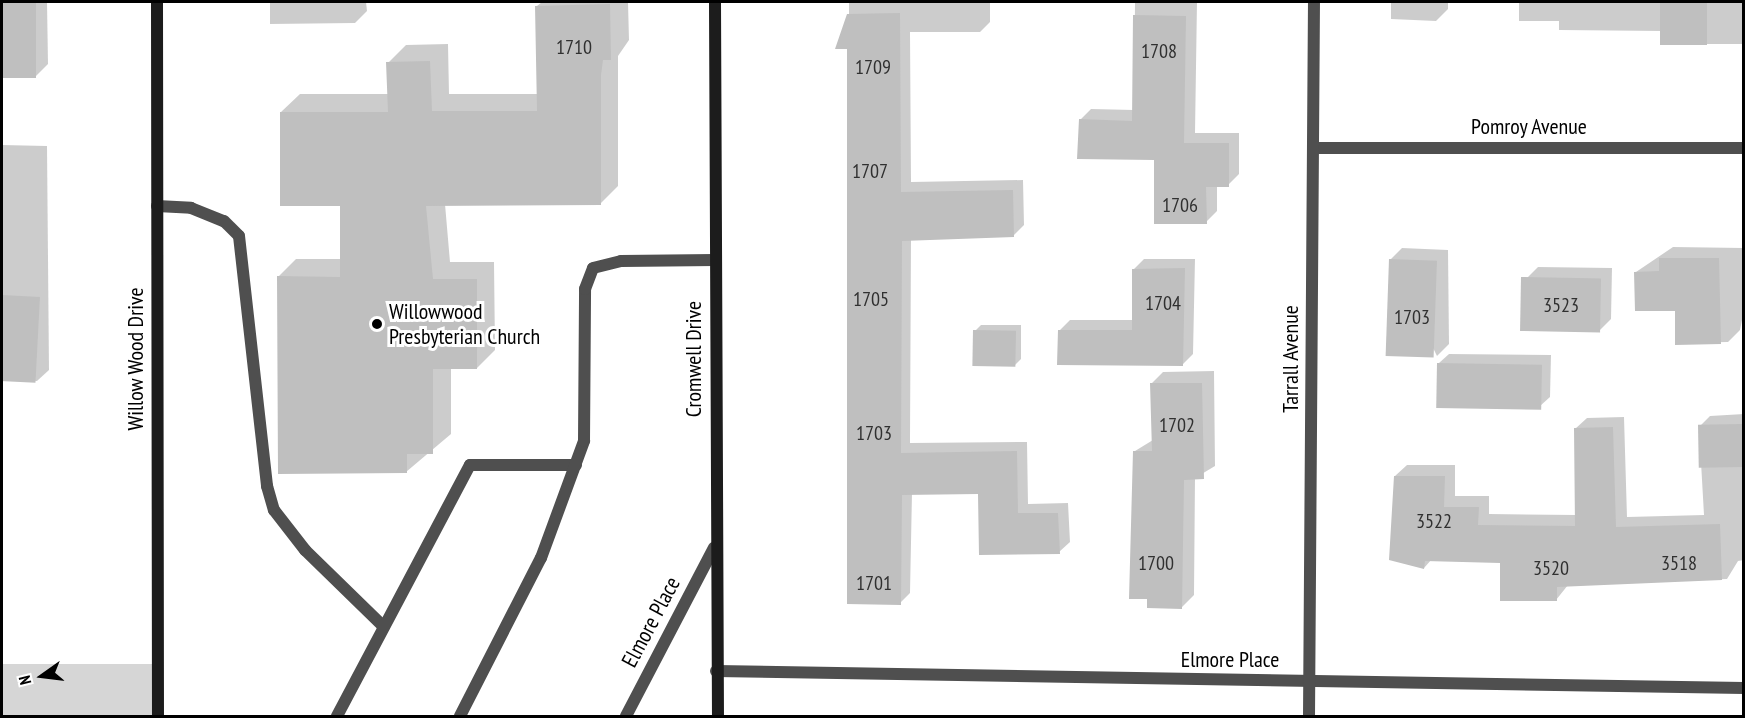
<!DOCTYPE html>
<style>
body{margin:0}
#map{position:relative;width:1745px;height:718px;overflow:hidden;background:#fff;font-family:"PT Sans Narrow",sans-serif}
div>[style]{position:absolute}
.green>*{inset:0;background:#d6d6d6;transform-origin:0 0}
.shadow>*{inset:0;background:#0003}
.building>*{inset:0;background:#bfbfbf;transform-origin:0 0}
.lane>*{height:12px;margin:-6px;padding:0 6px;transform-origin:6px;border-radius:6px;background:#4f4f4f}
.street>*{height:12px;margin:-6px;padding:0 6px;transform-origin:6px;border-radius:6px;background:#4f4f4f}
.secondary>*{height:12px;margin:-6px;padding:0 6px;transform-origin:6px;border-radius:6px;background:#1c1c1c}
.dots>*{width:16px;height:16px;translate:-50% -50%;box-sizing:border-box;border:3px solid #fff;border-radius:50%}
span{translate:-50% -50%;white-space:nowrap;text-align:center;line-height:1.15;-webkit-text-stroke:6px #fff;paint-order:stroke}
.number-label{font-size:20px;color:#303030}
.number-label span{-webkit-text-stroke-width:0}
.street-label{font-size:22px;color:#000}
.poi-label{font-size:22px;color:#000}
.left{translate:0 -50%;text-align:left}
.frame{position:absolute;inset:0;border:3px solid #000;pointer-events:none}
.north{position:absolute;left:12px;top:646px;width:60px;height:60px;-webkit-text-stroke:4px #fff;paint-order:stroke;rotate:256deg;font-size:16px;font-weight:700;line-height:24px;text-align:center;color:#000}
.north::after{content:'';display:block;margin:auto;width:21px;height:27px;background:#000;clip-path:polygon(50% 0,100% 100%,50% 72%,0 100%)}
</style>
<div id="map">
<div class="green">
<div style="left:157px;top:664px;width:52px;height:155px;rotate:90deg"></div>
</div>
<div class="shadow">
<div style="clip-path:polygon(2px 2px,47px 2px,48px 64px,36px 76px,2px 77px)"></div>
<div style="clip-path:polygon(270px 2px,366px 2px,367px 11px,355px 23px,270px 24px)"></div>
<div style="clip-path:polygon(542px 2px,628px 2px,629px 40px,618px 56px,618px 186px,600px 204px,445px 204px,450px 262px,494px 262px,495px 350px,477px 368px,451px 368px,451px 434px,406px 472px,278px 277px,296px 259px,342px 259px,342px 204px,281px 112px,300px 94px,389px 94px,388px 63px,406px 45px,448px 44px,449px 94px,539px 94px,537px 6px)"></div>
<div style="clip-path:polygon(849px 2px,990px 2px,990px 22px,980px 32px,910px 32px,911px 182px,1023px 180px,1024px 225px,1014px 235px,911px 239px,910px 443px,1027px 442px,1028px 504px,1068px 503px,1070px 542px,1059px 552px,980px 492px,912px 493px,910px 593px,900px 603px,849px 603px)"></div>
<div style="clip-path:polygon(1135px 2px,1197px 2px,1195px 133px,1239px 133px,1239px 174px,1228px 185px,1217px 185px,1217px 211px,1206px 222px,1155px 159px,1080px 120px,1091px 109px,1134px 110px)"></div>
<div style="clip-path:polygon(1391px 2px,1448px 2px,1448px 9px,1436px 21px,1391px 19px)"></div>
<div style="clip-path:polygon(1519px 2px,1744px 2px,1744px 44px,1664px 44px,1663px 31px,1559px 30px,1559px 21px,1519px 21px)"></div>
<div style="clip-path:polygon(2px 145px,47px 146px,49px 370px,37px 381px,2px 380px)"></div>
<div style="clip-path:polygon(1673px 247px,1744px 248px,1744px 310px,1740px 330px,1728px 342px,1677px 343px,1677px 309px,1636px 272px)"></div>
<div style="clip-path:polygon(1402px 248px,1448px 250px,1449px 344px,1437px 356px,1390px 260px)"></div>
<div style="clip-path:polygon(1144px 259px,1195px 259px,1193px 354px,1183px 364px,1060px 330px,1070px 320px,1133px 320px,1134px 269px)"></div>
<div style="clip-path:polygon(1538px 267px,1612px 268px,1611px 319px,1599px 331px,1526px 279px)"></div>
<div style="clip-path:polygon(981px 325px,1021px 325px,1021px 359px,1015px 365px,975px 331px)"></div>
<div style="clip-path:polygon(1449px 354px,1551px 355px,1550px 397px,1540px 406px,1439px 363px)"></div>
<div style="clip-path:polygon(1214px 371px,1215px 466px,1195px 478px,1194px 595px,1182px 607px,1135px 451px,1153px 440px,1151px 384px,1163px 372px)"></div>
<div style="clip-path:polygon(1744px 414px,1744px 560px,1738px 561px,1727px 579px,1568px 585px,1556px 600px,1502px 562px,1432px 559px,1424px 568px,1395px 476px,1407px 465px,1455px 465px,1455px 496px,1489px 496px,1489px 514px,1577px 515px,1575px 429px,1587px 418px,1624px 417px,1627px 517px,1704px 515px,1699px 427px,1710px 416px)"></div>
</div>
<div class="building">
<div style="left:2px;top:2px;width:34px;height:76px"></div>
<div style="left:1660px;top:2px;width:47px;height:43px"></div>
<div style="clip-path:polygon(610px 4px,611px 60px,603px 60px,601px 75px,601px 205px,426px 206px,433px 279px,477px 279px,477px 369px,433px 369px,433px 454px,407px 454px,407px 473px,278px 474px,277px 276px,340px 277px,340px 206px,280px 206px,280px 112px,388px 112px,386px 62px,430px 61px,432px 111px,537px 111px,535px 6px)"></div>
<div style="clip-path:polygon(900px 13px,901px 192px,1013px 190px,1014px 237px,902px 241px,901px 453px,1017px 451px,1018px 513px,1058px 513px,1060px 554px,979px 555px,978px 494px,902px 495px,901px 605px,847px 604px,847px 49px,835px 49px,847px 14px)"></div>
<div style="clip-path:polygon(1133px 15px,1186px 16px,1184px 143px,1229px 143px,1229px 187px,1206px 187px,1207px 224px,1154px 224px,1154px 160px,1077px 159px,1079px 119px,1132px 121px)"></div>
<div style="clip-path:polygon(1659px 258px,1719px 258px,1721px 344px,1675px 345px,1675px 311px,1635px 311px,1634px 272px,1659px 271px)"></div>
<div style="left:1389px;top:259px;width:48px;height:97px;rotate:2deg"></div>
<div style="clip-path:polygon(1185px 268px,1183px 366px,1057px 365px,1058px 330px,1132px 330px,1132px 269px)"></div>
<div style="left:1521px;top:277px;width:80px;height:54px;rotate:1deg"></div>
<div style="left:2px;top:295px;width:38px;height:86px;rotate:3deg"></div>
<div style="left:973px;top:330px;width:43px;height:36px;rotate:1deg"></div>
<div style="left:1437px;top:363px;width:105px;height:45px;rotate:1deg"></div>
<div style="clip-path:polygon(1150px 383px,1202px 383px,1204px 479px,1184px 480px,1182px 609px,1147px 608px,1147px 599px,1129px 599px,1133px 451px,1152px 451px)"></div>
<div style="left:1742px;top:424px;width:43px;height:44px;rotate:89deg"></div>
<div style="clip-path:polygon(1613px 427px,1616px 527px,1720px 524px,1722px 580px,1557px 587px,1557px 601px,1500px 601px,1500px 563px,1425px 561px,1424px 569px,1389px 560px,1394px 476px,1445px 476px,1444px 507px,1479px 507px,1478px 525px,1575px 526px,1574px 428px)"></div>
</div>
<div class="lane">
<div style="left:157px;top:206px;width:34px;rotate:3deg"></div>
<div style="left:191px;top:208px;width:35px;rotate:22deg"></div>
<div style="left:224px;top:221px;width:21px;rotate:45deg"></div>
<div style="left:239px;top:236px;width:252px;rotate:83.6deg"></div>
<div style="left:267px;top:486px;width:25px;rotate:74deg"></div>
<div style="left:274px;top:510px;width:51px;rotate:52.2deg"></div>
<div style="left:305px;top:550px;width:110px;rotate:44.3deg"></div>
<div style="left:337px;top:716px;width:284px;rotate:-62.1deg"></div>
<div style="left:470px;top:465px;width:106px"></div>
<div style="left:460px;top:716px;width:178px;rotate:-62.9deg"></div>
<div style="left:541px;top:558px;width:125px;rotate:-69.8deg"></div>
<div style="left:584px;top:441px;width:152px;rotate:-89.6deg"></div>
<div style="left:585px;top:289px;width:22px;rotate:-69deg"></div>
<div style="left:593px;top:268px;width:29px;rotate:-14deg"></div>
<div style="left:621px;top:261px;width:94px;rotate:-0.6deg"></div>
</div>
<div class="street">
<div style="left:1314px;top:148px;width:430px"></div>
<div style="left:716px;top:671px;width:1028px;rotate:0.95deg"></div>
<div style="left:626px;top:716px;width:190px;rotate:-62.4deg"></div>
<div style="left:1309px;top:716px;width:714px;rotate:-89.6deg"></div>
</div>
<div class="secondary">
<div style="left:157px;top:2px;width:714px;rotate:89.92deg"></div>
<div style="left:715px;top:2px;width:714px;rotate:89.76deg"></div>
</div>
<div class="dots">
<div style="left:377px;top:324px;background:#000"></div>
</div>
<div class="number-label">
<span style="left:574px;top:47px">1710</span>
<span style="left:1159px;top:51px">1708</span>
<span style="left:873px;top:67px">1709</span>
<span style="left:870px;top:171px">1707</span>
<span style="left:1180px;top:205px">1706</span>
<span style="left:871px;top:299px">1705</span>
<span style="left:1163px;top:303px">1704</span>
<span style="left:1561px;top:305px">3523</span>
<span style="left:1412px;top:317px">1703</span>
<span style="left:1177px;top:425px">1702</span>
<span style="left:874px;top:433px">1703</span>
<span style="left:1434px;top:521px">3522</span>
<span style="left:1156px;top:563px">1700</span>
<span style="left:1679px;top:563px">3518</span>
<span style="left:1551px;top:568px">3520</span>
<span style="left:874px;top:583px">1701</span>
</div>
<div class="street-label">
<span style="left:1529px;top:127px">Pomroy Avenue</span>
<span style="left:136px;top:359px;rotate:-90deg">Willow Wood Drive</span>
<span style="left:694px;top:359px;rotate:-90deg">Cromwell Drive</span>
<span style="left:1291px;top:359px;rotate:-90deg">Tarrall Avenue</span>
<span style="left:651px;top:622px;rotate:-62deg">Elmore Place</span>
<span style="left:1230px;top:660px">Elmore Place</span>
</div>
<div class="poi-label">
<span class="left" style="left:389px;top:324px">Willowwood<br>Presbyterian Church</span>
</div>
<div class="frame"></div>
<div class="north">N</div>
</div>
